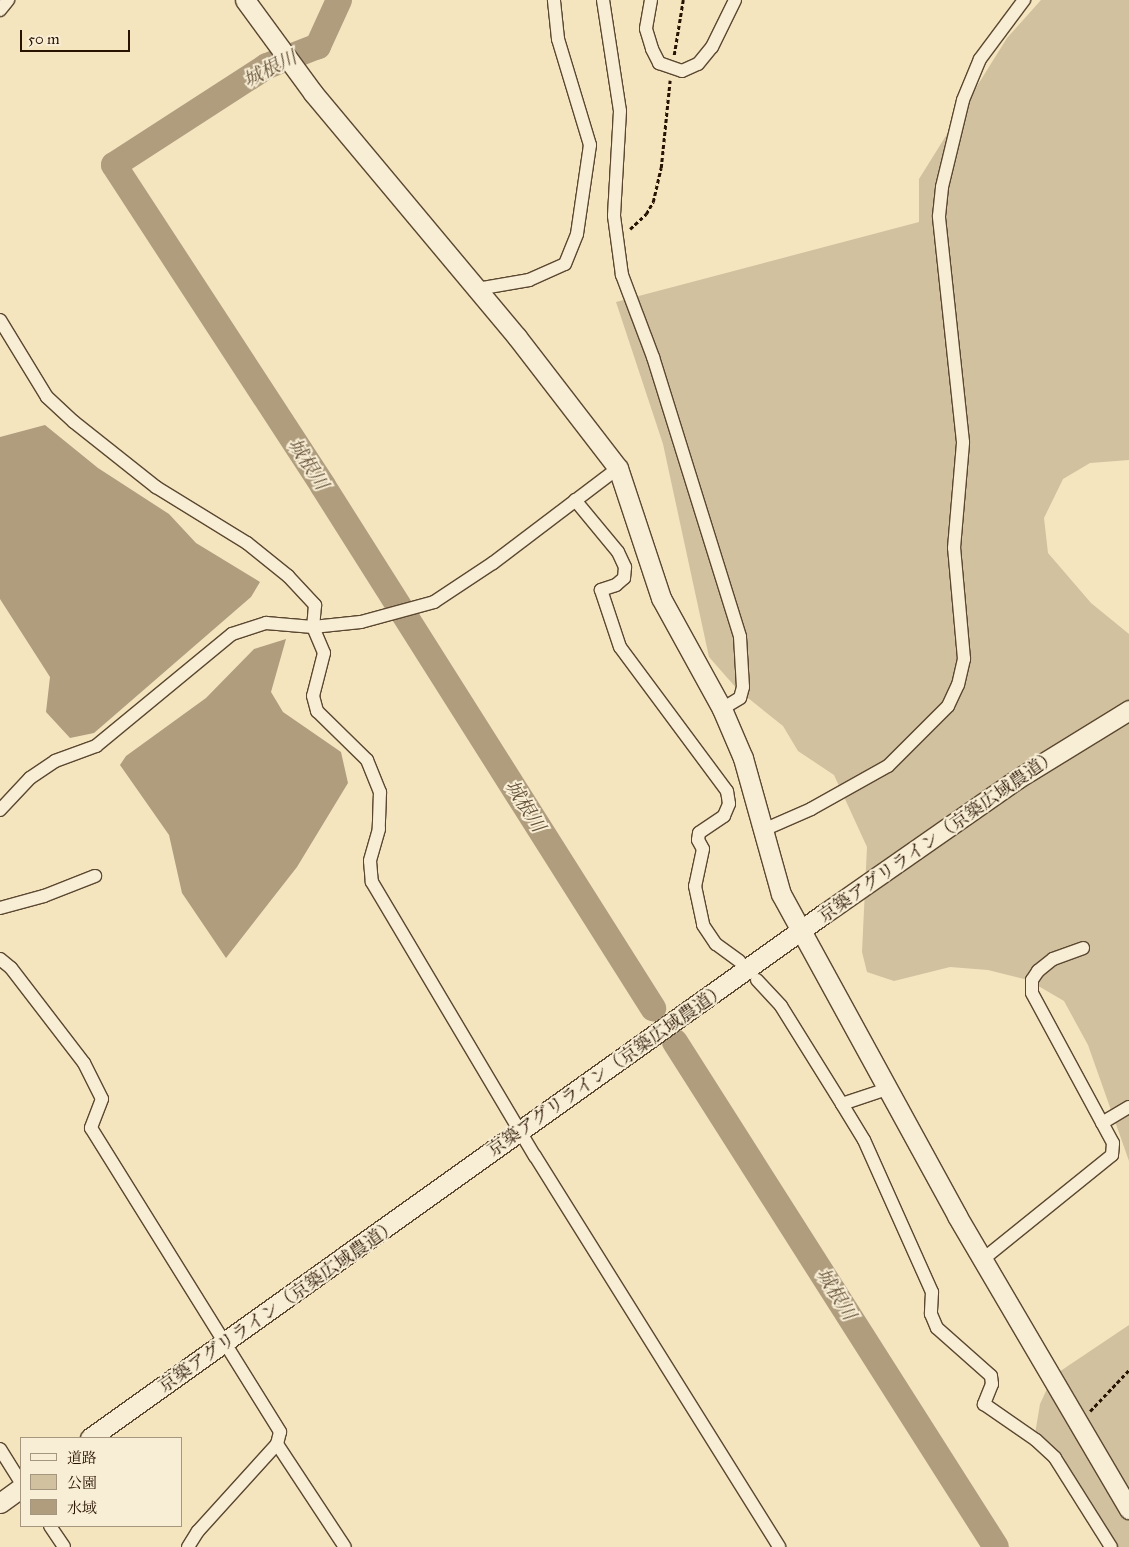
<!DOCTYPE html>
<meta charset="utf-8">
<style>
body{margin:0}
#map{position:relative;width:1129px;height:1547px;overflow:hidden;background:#f4e5bf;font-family:"IM FELL Great Primer","Noto Serif JP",serif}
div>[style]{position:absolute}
.green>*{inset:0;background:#d1c19f}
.water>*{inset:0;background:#af9d7e}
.river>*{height:26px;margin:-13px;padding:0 13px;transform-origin:13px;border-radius:13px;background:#af9d7e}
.path>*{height:2.5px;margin-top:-1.25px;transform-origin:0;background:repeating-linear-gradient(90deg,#281200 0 4px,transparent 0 6.5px)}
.roads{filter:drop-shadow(1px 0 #5b4730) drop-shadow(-1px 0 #5b4730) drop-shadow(0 1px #5b4730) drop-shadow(0 -1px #5b4730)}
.street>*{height:12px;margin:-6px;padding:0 6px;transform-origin:6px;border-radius:6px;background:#f8eed5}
.secondary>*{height:19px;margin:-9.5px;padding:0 9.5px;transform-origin:9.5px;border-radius:9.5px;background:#f8eed5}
span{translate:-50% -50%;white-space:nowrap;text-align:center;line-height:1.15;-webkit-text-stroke:4px #f8eed5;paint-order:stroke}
.street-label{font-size:18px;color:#281200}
.water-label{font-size:19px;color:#655139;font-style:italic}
.legend{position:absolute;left:20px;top:1437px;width:162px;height:90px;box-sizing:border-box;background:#f8eed5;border:1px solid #a59680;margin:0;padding:6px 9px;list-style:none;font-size:15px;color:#281200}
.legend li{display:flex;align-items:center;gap:10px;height:25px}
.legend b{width:25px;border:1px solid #a59680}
.scale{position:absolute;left:20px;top:30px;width:110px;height:22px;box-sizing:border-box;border:2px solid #281200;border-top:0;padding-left:6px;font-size:15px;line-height:18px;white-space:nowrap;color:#281200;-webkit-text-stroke:4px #f8eed5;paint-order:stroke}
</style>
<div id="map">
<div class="green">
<div style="clip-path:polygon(1041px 0,1129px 0,1129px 460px,1090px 463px,1063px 479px,1044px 518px,1048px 553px,1091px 603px,1129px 634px,1129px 1161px,1088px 1045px,1064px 1001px,1028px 980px,988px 970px,950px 967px,894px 981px,867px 972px,862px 952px,867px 847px,834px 775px,798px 751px,783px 726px,738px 690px,709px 657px,663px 444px,616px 302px,919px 222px,919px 179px,1007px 38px)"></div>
<div style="clip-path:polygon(1129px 1325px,1129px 1547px,1111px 1547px,1049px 1462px,1035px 1434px,1040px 1404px,1053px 1376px)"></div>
</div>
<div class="water">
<div style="clip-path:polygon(45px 425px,98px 468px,169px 514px,196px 543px,260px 582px,251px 597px,94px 733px,70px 738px,46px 712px,50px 677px,0 599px,0 437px)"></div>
<div style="clip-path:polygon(286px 639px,271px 692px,283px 712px,341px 752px,348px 783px,297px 867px,226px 958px,182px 893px,169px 835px,120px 765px,126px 756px,206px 698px,254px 649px)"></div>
</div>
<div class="river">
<div style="left:339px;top:0;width:51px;rotate:114.5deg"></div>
<div style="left:318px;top:46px;width:55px;rotate:158.6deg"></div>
<div style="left:267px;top:66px;width:182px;rotate:147.1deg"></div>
<div style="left:114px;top:165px;width:383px;rotate:56.9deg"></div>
<div style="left:323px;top:486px;width:618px;rotate:57.7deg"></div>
<div style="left:675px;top:1042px;width:598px;rotate:57.56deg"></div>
</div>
<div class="path">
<div style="left:674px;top:55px;width:56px;rotate:-80.7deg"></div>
<div style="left:630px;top:229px;width:22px;rotate:-43deg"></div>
<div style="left:646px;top:214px;width:14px;rotate:-60deg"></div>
<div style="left:653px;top:202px;width:35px;rotate:-77deg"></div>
<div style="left:661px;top:168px;width:88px;rotate:-84.2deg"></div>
<div style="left:1090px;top:1411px;width:57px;rotate:-46.4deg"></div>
</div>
<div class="roads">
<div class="street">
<div style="left:603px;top:0;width:112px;rotate:81.3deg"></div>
<div style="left:620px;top:111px;width:105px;rotate:93.3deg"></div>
<div style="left:614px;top:216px;width:60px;rotate:82.3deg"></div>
<div style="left:622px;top:275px;width:88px;rotate:69.3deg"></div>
<div style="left:653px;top:357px;width:293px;rotate:72.7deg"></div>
<div style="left:740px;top:637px;width:50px;rotate:86.6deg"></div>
<div style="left:743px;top:687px;width:11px;rotate:105deg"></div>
<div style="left:740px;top:698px;width:21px;rotate:149deg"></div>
<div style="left:651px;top:0;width:29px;rotate:100deg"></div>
<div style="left:646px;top:29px;width:21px;rotate:73deg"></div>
<div style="left:652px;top:49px;width:16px;rotate:63deg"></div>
<div style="left:659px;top:63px;width:24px;rotate:19deg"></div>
<div style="left:682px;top:71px;width:17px;rotate:-24deg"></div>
<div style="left:698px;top:64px;width:22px;rotate:-51deg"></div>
<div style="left:712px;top:47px;width:52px;rotate:-63.9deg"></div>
<div style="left:0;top:10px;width:13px;rotate:-51deg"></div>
<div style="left:477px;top:289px;width:53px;rotate:-9.8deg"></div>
<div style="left:529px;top:280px;width:39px;rotate:-24deg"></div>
<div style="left:565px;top:264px;width:32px;rotate:-68deg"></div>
<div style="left:577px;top:234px;width:90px;rotate:-81.7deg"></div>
<div style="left:590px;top:145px;width:111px;rotate:-106.8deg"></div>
<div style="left:558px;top:39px;width:39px;rotate:-96deg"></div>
<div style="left:0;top:320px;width:90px;rotate:58.6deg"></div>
<div style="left:47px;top:397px;width:37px;rotate:43deg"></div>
<div style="left:74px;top:422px;width:105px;rotate:38.4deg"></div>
<div style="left:156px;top:487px;width:107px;rotate:31.6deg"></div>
<div style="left:247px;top:543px;width:53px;rotate:38.8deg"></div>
<div style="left:288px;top:576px;width:40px;rotate:47deg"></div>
<div style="left:315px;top:605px;width:22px;rotate:95deg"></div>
<div style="left:313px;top:627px;width:28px;rotate:67deg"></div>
<div style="left:324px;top:653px;width:44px;rotate:104.3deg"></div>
<div style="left:313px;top:696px;width:16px;rotate:75deg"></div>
<div style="left:317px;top:711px;width:70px;rotate:44.4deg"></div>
<div style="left:367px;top:760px;width:35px;rotate:68deg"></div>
<div style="left:380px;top:792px;width:37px;rotate:92deg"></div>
<div style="left:379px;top:829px;width:33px;rotate:106deg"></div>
<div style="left:370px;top:861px;width:21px;rotate:85deg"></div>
<div style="left:372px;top:882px;width:319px;rotate:59.3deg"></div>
<div style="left:535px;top:1156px;width:461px;rotate:58deg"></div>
<div style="left:575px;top:500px;width:67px;rotate:50.4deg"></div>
<div style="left:618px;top:552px;width:17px;rotate:65deg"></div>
<div style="left:625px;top:567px;width:11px;rotate:95deg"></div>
<div style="left:624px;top:578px;width:11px;rotate:139deg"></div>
<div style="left:616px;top:585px;width:16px;rotate:162deg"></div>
<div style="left:601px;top:590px;width:60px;rotate:71.6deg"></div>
<div style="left:620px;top:647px;width:179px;rotate:53.4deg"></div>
<div style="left:727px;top:791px;width:13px;rotate:81deg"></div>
<div style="left:729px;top:804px;width:13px;rotate:113deg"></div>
<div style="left:724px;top:816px;width:30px;rotate:146deg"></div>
<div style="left:699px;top:833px;width:7px;rotate:98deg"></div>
<div style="left:698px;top:840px;width:10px;rotate:61deg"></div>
<div style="left:703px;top:849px;width:38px;rotate:102deg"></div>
<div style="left:695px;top:886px;width:40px;rotate:78deg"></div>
<div style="left:703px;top:925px;width:23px;rotate:56deg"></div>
<div style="left:716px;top:944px;width:29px;rotate:36deg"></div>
<div style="left:0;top:810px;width:44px;rotate:-46.8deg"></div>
<div style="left:30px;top:778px;width:30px;rotate:-34deg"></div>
<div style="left:55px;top:761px;width:44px;rotate:-20.1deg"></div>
<div style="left:96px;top:746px;width:176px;rotate:-39.5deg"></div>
<div style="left:232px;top:634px;width:36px;rotate:-18deg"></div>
<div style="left:266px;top:623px;width:47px;rotate:4.9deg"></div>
<div style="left:313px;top:627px;width:48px;rotate:-5.9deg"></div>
<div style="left:361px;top:622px;width:76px;rotate:-15.3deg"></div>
<div style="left:434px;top:602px;width:71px;rotate:-33.5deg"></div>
<div style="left:493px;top:563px;width:157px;rotate:-37.2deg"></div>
<div style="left:761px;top:831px;width:55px;rotate:-23.7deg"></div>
<div style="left:811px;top:809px;width:88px;rotate:-29.2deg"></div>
<div style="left:888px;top:766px;width:85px;rotate:-45deg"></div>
<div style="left:948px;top:706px;width:23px;rotate:-65deg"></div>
<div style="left:958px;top:685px;width:27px;rotate:-77deg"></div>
<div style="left:964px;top:659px;width:111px;rotate:-95.1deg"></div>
<div style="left:954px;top:548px;width:106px;rotate:-85.1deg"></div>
<div style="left:963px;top:442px;width:227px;rotate:-96.1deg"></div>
<div style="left:939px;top:216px;width:29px;rotate:-84deg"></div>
<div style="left:942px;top:187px;width:89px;rotate:-76.4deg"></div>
<div style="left:963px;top:100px;width:44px;rotate:-67.5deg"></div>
<div style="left:980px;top:59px;width:74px;rotate:-53.3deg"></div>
<div style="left:0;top:908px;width:46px;rotate:-15.3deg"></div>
<div style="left:44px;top:896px;width:55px;rotate:-21.4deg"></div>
<div style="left:0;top:959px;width:14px;rotate:39deg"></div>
<div style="left:11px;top:968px;width:120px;rotate:52.5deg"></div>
<div style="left:84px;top:1063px;width:40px;rotate:63.4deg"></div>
<div style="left:102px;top:1099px;width:31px;rotate:111deg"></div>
<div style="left:91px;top:1128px;width:358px;rotate:58.1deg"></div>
<div style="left:280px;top:1432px;width:12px;rotate:104deg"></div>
<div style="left:277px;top:1444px;width:118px;rotate:132.2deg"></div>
<div style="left:198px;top:1531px;width:19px;rotate:122deg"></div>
<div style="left:757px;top:980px;width:35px;rotate:47deg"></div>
<div style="left:781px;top:1006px;width:115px;rotate:58.1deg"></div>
<div style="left:842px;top:1104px;width:47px;rotate:-18.4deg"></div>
<div style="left:842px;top:1104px;width:42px;rotate:58.6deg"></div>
<div style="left:864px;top:1140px;width:167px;rotate:65.9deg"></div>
<div style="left:932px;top:1292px;width:22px;rotate:93deg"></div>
<div style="left:931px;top:1314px;width:15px;rotate:67deg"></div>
<div style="left:937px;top:1328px;width:72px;rotate:41.6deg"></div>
<div style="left:991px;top:1376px;width:8px;rotate:83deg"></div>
<div style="left:992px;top:1384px;width:22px;rotate:112deg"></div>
<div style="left:984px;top:1404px;width:63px;rotate:34.7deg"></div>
<div style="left:1036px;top:1440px;width:26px;rotate:43deg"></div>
<div style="left:1055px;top:1458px;width:105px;rotate:57.8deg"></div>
<div style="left:1102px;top:1123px;width:31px;rotate:-31deg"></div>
<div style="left:982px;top:1260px;width:167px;rotate:-38.9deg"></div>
<div style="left:1112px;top:1155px;width:12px;rotate:-85deg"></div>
<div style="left:1113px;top:1143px;width:170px;rotate:-118.4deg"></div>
<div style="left:1032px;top:993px;width:13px;rotate:-90deg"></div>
<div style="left:1032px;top:980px;width:11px;rotate:-56deg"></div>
<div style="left:1038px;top:971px;width:19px;rotate:-39deg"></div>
<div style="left:1053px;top:959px;width:32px;rotate:-20deg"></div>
<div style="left:277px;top:1444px;width:123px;rotate:56.6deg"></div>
<div style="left:0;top:1449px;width:40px;rotate:58deg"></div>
<div style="left:50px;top:1526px;width:25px;rotate:56deg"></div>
</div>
<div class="secondary">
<div style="left:245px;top:0;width:115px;rotate:53.8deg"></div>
<div style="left:313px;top:93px;width:318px;rotate:50.1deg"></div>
<div style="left:517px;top:337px;width:165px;rotate:52.4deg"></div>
<div style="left:618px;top:468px;width:137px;rotate:71.7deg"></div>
<div style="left:661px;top:598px;width:127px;rotate:61.2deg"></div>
<div style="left:722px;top:709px;width:53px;rotate:66.8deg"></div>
<div style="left:743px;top:758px;width:141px;rotate:74.4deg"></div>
<div style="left:781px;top:894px;width:367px;rotate:61.3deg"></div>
<div style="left:957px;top:1216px;width:340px;rotate:59.6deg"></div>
<div style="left:90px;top:1438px;width:903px;rotate:-35.54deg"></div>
<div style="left:825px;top:913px;width:234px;rotate:-34.9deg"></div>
<div style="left:1017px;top:779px;width:132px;rotate:-31.6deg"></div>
<div style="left:0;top:1503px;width:26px;rotate:-36deg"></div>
</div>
</div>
<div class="street-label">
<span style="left:938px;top:836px;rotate:-35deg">京築アグリライン（京築広域農道）</span>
<span style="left:607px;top:1070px;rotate:-35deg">京築アグリライン（京築広域農道）</span>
<span style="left:278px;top:1306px;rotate:-35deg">京築アグリライン（京築広域農道）</span>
</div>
<div class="water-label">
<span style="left:270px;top:69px;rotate:-27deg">城根川</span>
<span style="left:308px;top:464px;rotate:57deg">城根川</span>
<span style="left:525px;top:806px;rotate:58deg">城根川</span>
<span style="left:836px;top:1294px;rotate:58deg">城根川</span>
</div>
<ul class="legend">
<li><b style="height:6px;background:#f8eed5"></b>道路</li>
<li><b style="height:14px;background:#d1c19f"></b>公園</li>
<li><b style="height:14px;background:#af9d7e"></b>水域</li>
</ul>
<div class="scale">50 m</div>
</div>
